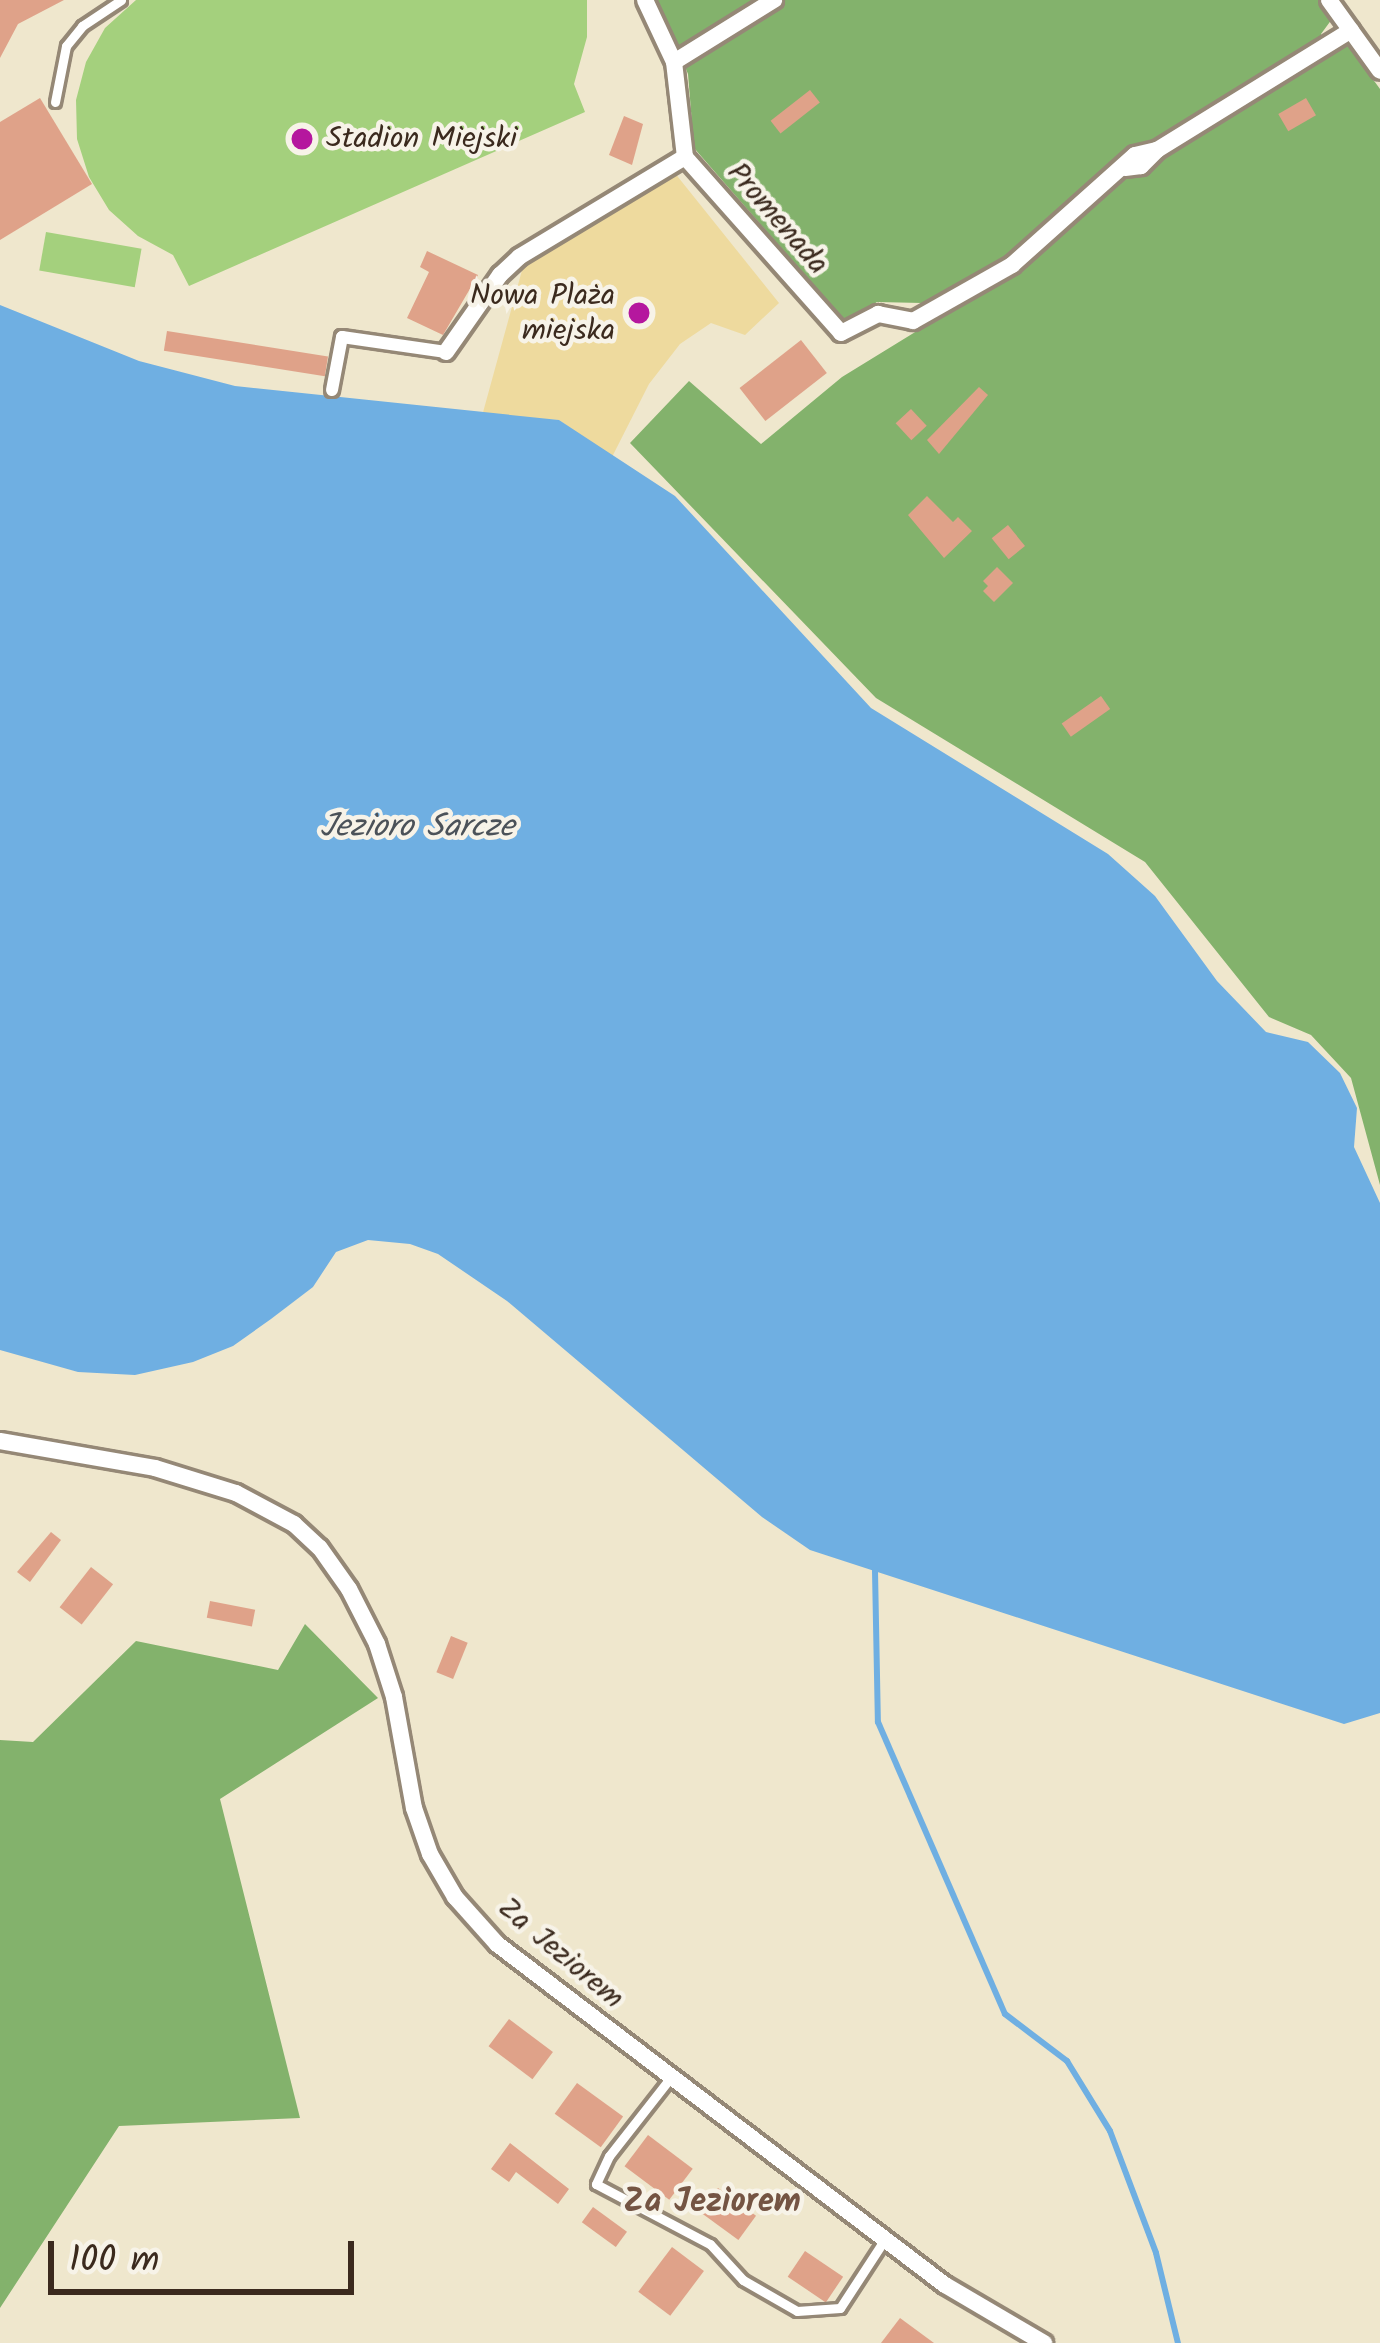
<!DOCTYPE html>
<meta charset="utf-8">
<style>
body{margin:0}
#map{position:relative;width:1380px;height:2343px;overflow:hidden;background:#efe7cd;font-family:Kalam,sans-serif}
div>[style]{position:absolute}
.green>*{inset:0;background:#a4d07d;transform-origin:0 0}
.forest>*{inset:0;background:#83b26c}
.sand>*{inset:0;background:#eeda9e}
.water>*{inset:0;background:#6fafe2}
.stream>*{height:6px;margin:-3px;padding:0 3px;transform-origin:3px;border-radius:3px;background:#6fafe2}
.building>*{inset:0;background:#dfa289;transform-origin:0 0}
.roads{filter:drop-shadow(3px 0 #958876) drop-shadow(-3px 0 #958876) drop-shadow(0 3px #958876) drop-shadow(0 -3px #958876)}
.service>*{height:9px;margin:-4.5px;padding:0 4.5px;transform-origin:4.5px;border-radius:4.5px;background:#fff}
.pedestrian>*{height:12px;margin:-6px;padding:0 6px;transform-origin:6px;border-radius:6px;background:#fff}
.minor>*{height:16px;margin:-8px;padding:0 8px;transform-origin:8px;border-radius:8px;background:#fff}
.dots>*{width:33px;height:33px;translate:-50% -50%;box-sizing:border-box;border:6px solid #f7f3e8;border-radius:50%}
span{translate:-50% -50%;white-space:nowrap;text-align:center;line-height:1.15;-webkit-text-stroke:9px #f7f3e8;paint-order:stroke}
.poi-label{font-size:30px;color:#3b2a1e}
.left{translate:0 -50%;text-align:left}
.right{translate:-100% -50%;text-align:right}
.street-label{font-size:30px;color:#3b2a1e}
.water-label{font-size:33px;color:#4b5259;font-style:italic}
.neighbourhood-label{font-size:33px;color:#745443;font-weight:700}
.scale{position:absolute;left:48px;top:2241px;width:306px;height:54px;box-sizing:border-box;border:6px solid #3b2a1e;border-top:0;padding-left:15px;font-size:36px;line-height:42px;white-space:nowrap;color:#3b2a1e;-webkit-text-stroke:9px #f7f3e8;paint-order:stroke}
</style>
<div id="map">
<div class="green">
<div style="clip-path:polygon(136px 0,587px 0,587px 37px,574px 84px,585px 112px,189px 286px,173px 255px,138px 236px,109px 210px,89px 177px,77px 139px,76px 100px,86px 62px,105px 28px)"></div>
<div style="left:46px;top:232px;width:97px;height:39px;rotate:10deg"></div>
</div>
<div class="forest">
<div style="clip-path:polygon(657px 0,1318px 0,1332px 19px,1321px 34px,1324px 53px,1348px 45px,1380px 89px,1380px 1185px,1351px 1078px,1311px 1035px,1269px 1017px,1145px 862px,876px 698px,630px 443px,689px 381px,761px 444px,842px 377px,925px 326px,922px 303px,877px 302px,845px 321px,694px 148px,688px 74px)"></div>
<div style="clip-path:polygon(305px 1624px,378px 1698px,220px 1799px,300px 2118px,119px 2126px,0 2308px,0 1740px,33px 1742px,136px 1641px,278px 1670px)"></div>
</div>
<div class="sand">
<div style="clip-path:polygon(674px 172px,779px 303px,745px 335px,711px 323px,680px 344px,649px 384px,612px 457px,559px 420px,482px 416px,524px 263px)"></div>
</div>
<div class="water">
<div style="clip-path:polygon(0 305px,139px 361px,235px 386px,559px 420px,675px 496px,871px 708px,1108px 854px,1155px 896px,1217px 981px,1266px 1032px,1308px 1042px,1340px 1073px,1357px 1108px,1354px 1147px,1380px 1203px,1380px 1713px,1344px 1724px,810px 1550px,762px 1517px,507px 1301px,438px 1254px,410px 1244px,368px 1240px,336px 1252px,313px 1287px,271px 1319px,233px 1346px,193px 1362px,135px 1375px,78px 1372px,0 1350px)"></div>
</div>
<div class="stream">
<div style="left:875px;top:1571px;width:151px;rotate:88.9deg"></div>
<div style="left:878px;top:1722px;width:318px;rotate:66.5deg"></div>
<div style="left:1005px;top:2014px;width:78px;rotate:37.2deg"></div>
<div style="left:1067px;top:2061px;width:82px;rotate:58.4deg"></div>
<div style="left:1110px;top:2131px;width:130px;rotate:69.3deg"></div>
<div style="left:1156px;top:2253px;width:93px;rotate:76.3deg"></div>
</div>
<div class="building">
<div style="clip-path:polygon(0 0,64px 0,18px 24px,0 58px)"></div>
<div style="left:810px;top:90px;width:16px;height:50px;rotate:52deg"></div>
<div style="clip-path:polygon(40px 98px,92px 184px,0 240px,0 122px)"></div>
<div style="left:1306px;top:98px;width:20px;height:32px;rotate:60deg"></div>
<div style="clip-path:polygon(624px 116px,643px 124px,632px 165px,609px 155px)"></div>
<div style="clip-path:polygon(427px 251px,478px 275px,443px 335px,407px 318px,429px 272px,420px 267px)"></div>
<div style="left:167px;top:331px;width:163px;height:20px;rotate:9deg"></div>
<div style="left:801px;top:340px;width:42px;height:78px;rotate:52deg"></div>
<div style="clip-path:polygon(979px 387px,988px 395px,939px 454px,927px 440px)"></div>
<div style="left:911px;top:409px;width:23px;height:21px;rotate:47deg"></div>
<div style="clip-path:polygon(927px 496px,953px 522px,958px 517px,972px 531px,944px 558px,908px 515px)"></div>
<div style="left:1008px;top:525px;width:27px;height:21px;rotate:51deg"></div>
<div style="clip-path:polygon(997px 567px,1013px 583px,994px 602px,983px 591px,988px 586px,983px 581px)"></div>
<div style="left:1101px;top:696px;width:16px;height:48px;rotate:55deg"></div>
<div style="clip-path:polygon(51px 1532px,61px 1540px,30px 1582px,17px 1572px)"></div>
<div style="left:91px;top:1567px;width:28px;height:51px;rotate:38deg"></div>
<div style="left:210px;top:1601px;width:46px;height:17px;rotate:11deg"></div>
<div style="left:451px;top:1636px;width:18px;height:39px;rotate:22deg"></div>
<div style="left:509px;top:2019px;width:55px;height:34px;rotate:37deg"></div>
<div style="left:577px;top:2083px;width:57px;height:38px;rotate:36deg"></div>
<div style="left:648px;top:2135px;width:56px;height:39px;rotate:37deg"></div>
<div style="clip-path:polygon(510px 2143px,569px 2189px,558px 2204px,516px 2172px,509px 2182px,491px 2169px)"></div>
<div style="left:718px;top:2188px;width:47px;height:30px;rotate:36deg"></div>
<div style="left:593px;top:2207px;width:42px;height:19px;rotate:36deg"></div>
<div style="left:672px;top:2247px;width:40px;height:56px;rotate:37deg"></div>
<div style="left:805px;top:2251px;width:46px;height:31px;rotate:34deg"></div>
<div style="clip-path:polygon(900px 2318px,934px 2343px,881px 2343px)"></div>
</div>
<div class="roads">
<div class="service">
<div style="left:55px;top:102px;width:57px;rotate:-78.9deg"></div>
<div style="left:66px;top:46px;width:26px;rotate:-51deg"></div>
<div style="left:82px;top:26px;width:47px;rotate:-33.7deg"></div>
<div style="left:671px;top:2077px;width:100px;rotate:128.1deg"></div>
<div style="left:609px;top:2156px;width:31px;rotate:115deg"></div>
<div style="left:596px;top:2184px;width:129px;rotate:27.8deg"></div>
<div style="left:710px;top:2244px;width:49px;rotate:47.5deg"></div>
<div style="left:743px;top:2280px;width:62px;rotate:29.9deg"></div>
<div style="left:797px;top:2311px;width:43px;rotate:-4deg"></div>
<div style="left:840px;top:2308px;width:82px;rotate:-56.9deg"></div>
</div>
<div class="pedestrian">
<div style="left:332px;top:390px;width:54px;rotate:-79.3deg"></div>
<div style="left:342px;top:337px;width:105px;rotate:8.2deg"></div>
</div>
<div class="minor">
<div style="left:645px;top:0;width:68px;rotate:64.9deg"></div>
<div style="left:1329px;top:0;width:87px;rotate:54.3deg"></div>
<div style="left:1157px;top:150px;width:228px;rotate:-31.7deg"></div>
<div style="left:685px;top:157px;width:96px;rotate:-96.6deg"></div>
<div style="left:674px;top:62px;width:118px;rotate:-31.8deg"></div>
<div style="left:446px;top:352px;width:94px;rotate:-55deg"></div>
<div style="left:500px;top:275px;width:26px;rotate:-43deg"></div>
<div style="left:519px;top:257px;width:194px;rotate:-31.1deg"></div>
<div style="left:685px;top:157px;width:235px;rotate:48.4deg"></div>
<div style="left:841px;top:333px;width:42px;rotate:-27.2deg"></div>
<div style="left:878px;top:314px;width:36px;rotate:11deg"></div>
<div style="left:913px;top:321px;width:114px;rotate:-29.5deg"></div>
<div style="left:1012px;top:265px;width:165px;rotate:-41.8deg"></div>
<div style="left:1135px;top:155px;width:23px;rotate:-13deg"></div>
<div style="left:1157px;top:150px;width:23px;rotate:135deg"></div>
<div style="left:1141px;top:166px;width:16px;rotate:173deg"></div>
<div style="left:0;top:1441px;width:157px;rotate:9.9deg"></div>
<div style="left:155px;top:1468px;width:85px;rotate:17.2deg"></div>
<div style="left:236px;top:1493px;width:66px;rotate:28.1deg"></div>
<div style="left:294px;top:1524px;width:35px;rotate:43deg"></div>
<div style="left:320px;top:1548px;width:50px;rotate:54.7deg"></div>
<div style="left:349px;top:1589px;width:62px;rotate:63deg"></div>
<div style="left:377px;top:1644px;width:56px;rotate:72.2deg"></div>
<div style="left:394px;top:1697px;width:113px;rotate:79.8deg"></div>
<div style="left:414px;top:1808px;width:49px;rotate:70.8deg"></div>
<div style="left:430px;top:1854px;width:50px;rotate:59.8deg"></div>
<div style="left:455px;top:1897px;width:63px;rotate:48.2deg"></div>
<div style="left:497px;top:1944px;width:563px;rotate:37.28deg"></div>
<div style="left:945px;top:2285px;width:115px;rotate:30.4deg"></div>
</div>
</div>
<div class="dots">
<div style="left:302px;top:139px;background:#b5179e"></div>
<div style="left:639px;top:313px;background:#b5179e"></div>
</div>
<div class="poi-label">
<span class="left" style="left:326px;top:139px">Stadion Miejski</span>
<span class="right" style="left:615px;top:313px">Nowa Plaża<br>miejska</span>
</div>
<div class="street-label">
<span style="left:777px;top:219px;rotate:49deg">Promenada</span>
<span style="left:560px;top:1954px;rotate:40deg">Za Jeziorem</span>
</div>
<div class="water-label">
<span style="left:417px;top:828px">Jezioro Sarcze</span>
</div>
<div class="neighbourhood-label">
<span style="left:712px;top:2203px">Za Jeziorem</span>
</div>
<div class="scale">100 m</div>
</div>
